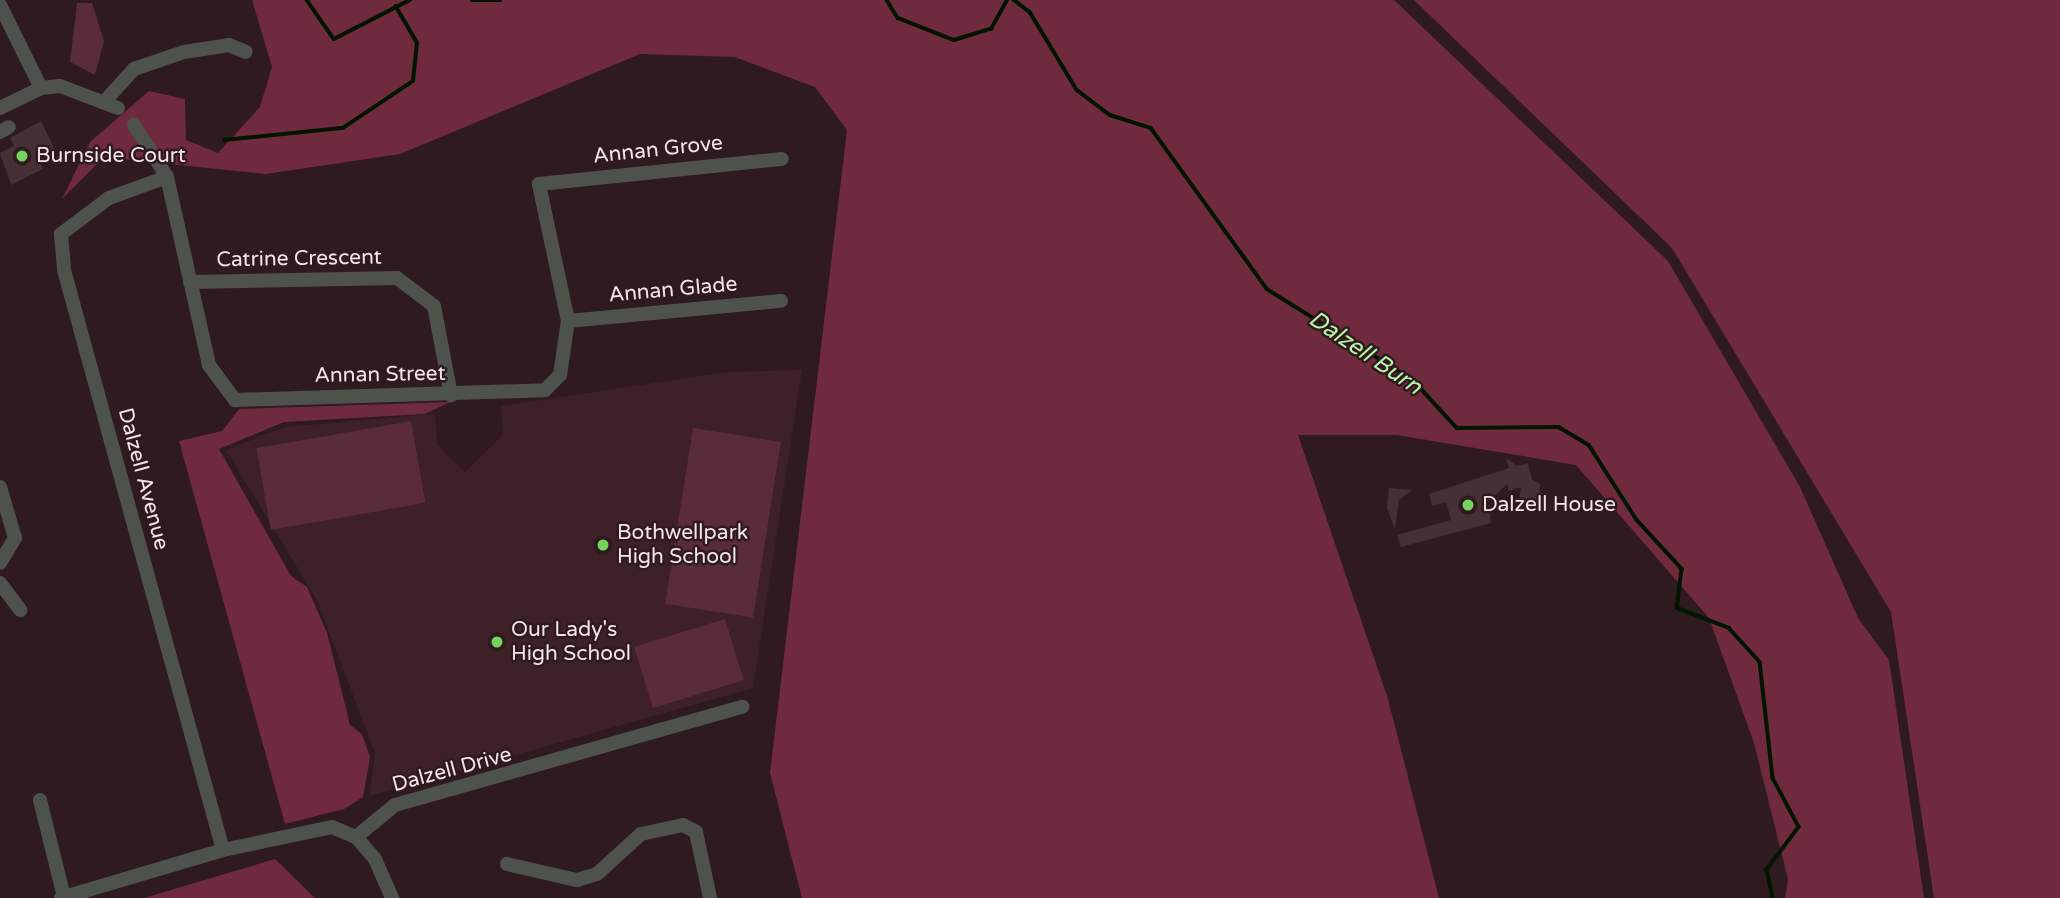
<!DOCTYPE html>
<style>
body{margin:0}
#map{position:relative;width:2060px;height:898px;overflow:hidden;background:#2f1a1f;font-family:"Varela Round",sans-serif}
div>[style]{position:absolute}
.built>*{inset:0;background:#3d2127}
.green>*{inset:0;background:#592c37;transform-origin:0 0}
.forest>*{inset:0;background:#6f2b3d}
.stream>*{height:3.5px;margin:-1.75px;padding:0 1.75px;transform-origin:1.75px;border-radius:1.75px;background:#021500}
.building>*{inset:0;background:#463034}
.minor>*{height:14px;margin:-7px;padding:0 7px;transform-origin:7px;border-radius:7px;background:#4d534b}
.dots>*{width:19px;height:19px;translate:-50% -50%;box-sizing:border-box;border:4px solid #2f1a1f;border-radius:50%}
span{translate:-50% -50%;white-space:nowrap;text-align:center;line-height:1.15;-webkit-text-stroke:5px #2f1a1f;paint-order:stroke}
.street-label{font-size:21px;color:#f3e4e7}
.poi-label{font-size:21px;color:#f3e4e7}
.left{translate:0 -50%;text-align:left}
.water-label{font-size:23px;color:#b5f7a4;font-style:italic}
</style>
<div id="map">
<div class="built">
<div style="clip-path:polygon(802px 370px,753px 688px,369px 796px,375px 753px,317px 600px,226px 450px,285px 427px,435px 414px,437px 445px,465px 472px,503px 435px,501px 406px,727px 372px)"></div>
</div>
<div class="green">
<div style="clip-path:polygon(77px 3px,92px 3px,104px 41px,95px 75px,70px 62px)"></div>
<div style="left:411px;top:421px;width:83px;height:157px;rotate:80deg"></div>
<div style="left:693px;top:428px;width:89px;height:178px;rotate:9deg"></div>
<div style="left:725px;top:619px;width:64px;height:95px;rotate:73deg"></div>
</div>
<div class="forest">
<div style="clip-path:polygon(252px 0,1394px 0,1668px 261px,1800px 487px,1858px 618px,1889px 660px,1924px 898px,1785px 898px,1788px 879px,1754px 743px,1709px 618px,1576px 465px,1397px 435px,1298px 435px,1388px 699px,1439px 898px,802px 898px,770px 773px,847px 130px,815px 87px,735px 57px,640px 54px,400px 154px,266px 174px,104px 157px,62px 199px,90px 142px,149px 91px,185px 99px,186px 140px,218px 153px,260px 107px,272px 67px)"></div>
<div style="clip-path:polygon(1414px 0,2060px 0,2060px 898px,1934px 898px,1891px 612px,1672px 248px)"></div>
<div style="clip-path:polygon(450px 402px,425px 414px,284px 422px,219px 449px,291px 576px,307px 587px,327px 633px,350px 725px,362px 734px,370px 757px,363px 797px,344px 809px,285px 824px,179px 441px,222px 431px,239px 409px)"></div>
<div style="clip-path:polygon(275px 859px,315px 898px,144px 898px)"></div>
</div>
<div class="stream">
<div style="left:307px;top:0;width:47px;rotate:55.3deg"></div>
<div style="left:334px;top:39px;width:85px;rotate:-27.2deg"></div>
<div style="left:472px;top:0;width:28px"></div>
<div style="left:887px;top:0;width:21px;rotate:59deg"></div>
<div style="left:898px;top:18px;width:60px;rotate:21.4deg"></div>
<div style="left:954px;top:40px;width:39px;rotate:-17deg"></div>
<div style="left:991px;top:29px;width:33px;rotate:-61deg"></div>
<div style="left:1014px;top:0;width:20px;rotate:37deg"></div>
<div style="left:1030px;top:12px;width:91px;rotate:58.9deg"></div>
<div style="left:1077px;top:90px;width:41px;rotate:37.1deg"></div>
<div style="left:1110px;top:115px;width:43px;rotate:17.6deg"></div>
<div style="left:1151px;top:128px;width:198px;rotate:54.2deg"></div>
<div style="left:1267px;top:289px;width:172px;rotate:31.9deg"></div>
<div style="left:1413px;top:380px;width:65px;rotate:47.5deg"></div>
<div style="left:1457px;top:428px;width:102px;rotate:-0.6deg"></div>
<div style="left:1559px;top:427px;width:35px;rotate:31deg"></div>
<div style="left:1589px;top:445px;width:89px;rotate:57.4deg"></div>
<div style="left:1637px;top:520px;width:67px;rotate:47.4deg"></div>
<div style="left:1682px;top:569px;width:39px;rotate:97deg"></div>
<div style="left:1677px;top:608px;width:56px;rotate:21deg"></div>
<div style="left:1729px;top:628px;width:46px;rotate:47.6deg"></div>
<div style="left:1760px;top:662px;width:117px;rotate:83.6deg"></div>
<div style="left:1773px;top:778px;width:55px;rotate:62deg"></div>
<div style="left:1799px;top:827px;width:54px;rotate:126.7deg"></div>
<div style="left:1767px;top:870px;width:29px;rotate:78deg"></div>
<div style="left:224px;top:140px;width:120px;rotate:-5.8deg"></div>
<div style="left:343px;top:128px;width:84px;rotate:-33.9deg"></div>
<div style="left:413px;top:81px;width:38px;rotate:-84deg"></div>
<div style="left:417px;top:43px;width:42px;rotate:-120.3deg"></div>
</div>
<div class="building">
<div style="clip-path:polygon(41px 121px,55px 150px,38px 159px,43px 169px,11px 185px,0 153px,14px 146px,10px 138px)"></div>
<div style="clip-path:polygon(1506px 458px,1517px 466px,1528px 463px,1532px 479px,1540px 484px,1539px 504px,1545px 508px,1529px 513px,1519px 499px,1521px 487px,1509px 491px,1507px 484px,1488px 502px,1491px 523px,1401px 547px,1397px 535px,1451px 520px,1446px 502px,1432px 506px,1429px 494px,1509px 468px)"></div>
<div style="clip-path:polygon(1389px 488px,1412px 490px,1399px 500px,1395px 529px,1387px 508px)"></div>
</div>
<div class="minor">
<div style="left:0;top:5px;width:93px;rotate:63.7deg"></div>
<div style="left:105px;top:101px;width:43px;rotate:-47.8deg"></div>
<div style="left:134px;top:69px;width:53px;rotate:-18.8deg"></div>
<div style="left:184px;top:52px;width:46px;rotate:-8.8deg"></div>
<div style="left:229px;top:45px;width:18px;rotate:22deg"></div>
<div style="left:0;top:108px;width:46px;rotate:-26deg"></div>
<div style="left:41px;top:88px;width:19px;rotate:-6deg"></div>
<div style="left:60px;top:86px;width:62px;rotate:20.8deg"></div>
<div style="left:134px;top:125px;width:62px;rotate:57.6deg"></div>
<div style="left:167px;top:177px;width:193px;rotate:77.4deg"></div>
<div style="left:209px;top:365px;width:44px;rotate:53.4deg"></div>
<div style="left:235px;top:400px;width:310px;rotate:-1.8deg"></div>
<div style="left:545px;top:390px;width:21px;rotate:-45deg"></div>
<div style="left:560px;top:375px;width:55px;rotate:-81.6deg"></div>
<div style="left:568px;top:321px;width:140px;rotate:-102deg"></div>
<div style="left:539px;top:184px;width:244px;rotate:-5.9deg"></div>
<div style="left:0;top:132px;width:10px;rotate:-29deg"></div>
<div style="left:167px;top:177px;width:62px;rotate:160.1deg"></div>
<div style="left:109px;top:198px;width:60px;rotate:143.1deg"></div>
<div style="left:61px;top:234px;width:36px;rotate:85deg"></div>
<div style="left:64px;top:270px;width:601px;rotate:74.67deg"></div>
<div style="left:190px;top:282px;width:207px;rotate:-1.1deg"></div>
<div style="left:397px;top:278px;width:46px;rotate:37.1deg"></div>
<div style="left:434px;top:306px;width:91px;rotate:79.2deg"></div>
<div style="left:568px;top:321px;width:214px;rotate:-5.4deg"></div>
<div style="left:0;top:487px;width:53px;rotate:73.6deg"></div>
<div style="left:15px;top:538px;width:29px;rotate:121deg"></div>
<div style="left:0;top:583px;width:34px;rotate:53deg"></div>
<div style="left:40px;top:800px;width:100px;rotate:76.1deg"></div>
<div style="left:356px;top:837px;width:29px;rotate:49deg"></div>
<div style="left:375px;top:859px;width:43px;rotate:66.4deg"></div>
<div style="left:507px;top:864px;width:72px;rotate:12.9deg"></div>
<div style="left:577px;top:880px;width:21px;rotate:-17deg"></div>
<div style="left:597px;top:874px;width:59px;rotate:-42.3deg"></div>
<div style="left:641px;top:834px;width:43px;rotate:-12.1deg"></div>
<div style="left:683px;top:825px;width:15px;rotate:28deg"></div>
<div style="left:696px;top:832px;width:67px;rotate:78deg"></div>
<div style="left:61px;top:898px;width:169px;rotate:-16.5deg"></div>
<div style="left:223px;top:850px;width:111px;rotate:-11.9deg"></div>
<div style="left:332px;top:827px;width:26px;rotate:23deg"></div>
<div style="left:356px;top:837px;width:50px;rotate:-39.4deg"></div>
<div style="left:395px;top:805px;width:361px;rotate:-15.8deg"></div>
</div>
<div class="dots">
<div style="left:22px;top:156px;background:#75d25b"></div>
<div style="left:1468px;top:505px;background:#75d25b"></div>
<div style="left:603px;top:545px;background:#75d25b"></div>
<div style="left:497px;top:642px;background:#75d25b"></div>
</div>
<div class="street-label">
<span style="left:658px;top:150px;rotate:-6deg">Annan Grove</span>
<span style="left:299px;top:259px;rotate:-1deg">Catrine Crescent</span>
<span style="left:673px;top:290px;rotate:-5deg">Annan Glade</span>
<span style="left:380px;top:375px;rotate:-1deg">Annan Street</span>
<span style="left:143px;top:479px;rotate:75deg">Dalzell Avenue</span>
<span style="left:452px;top:770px;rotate:-15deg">Dalzell Drive</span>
</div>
<div class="poi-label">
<span class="left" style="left:36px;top:156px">Burnside Court</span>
<span class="left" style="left:1482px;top:505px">Dalzell House</span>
<span class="left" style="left:617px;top:545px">Bothwellpark<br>High School</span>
<span class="left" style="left:511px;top:642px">Our Lady's<br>High School</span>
</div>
<div class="water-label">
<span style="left:1365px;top:353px;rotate:34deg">Dalzell Burn</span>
</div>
</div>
